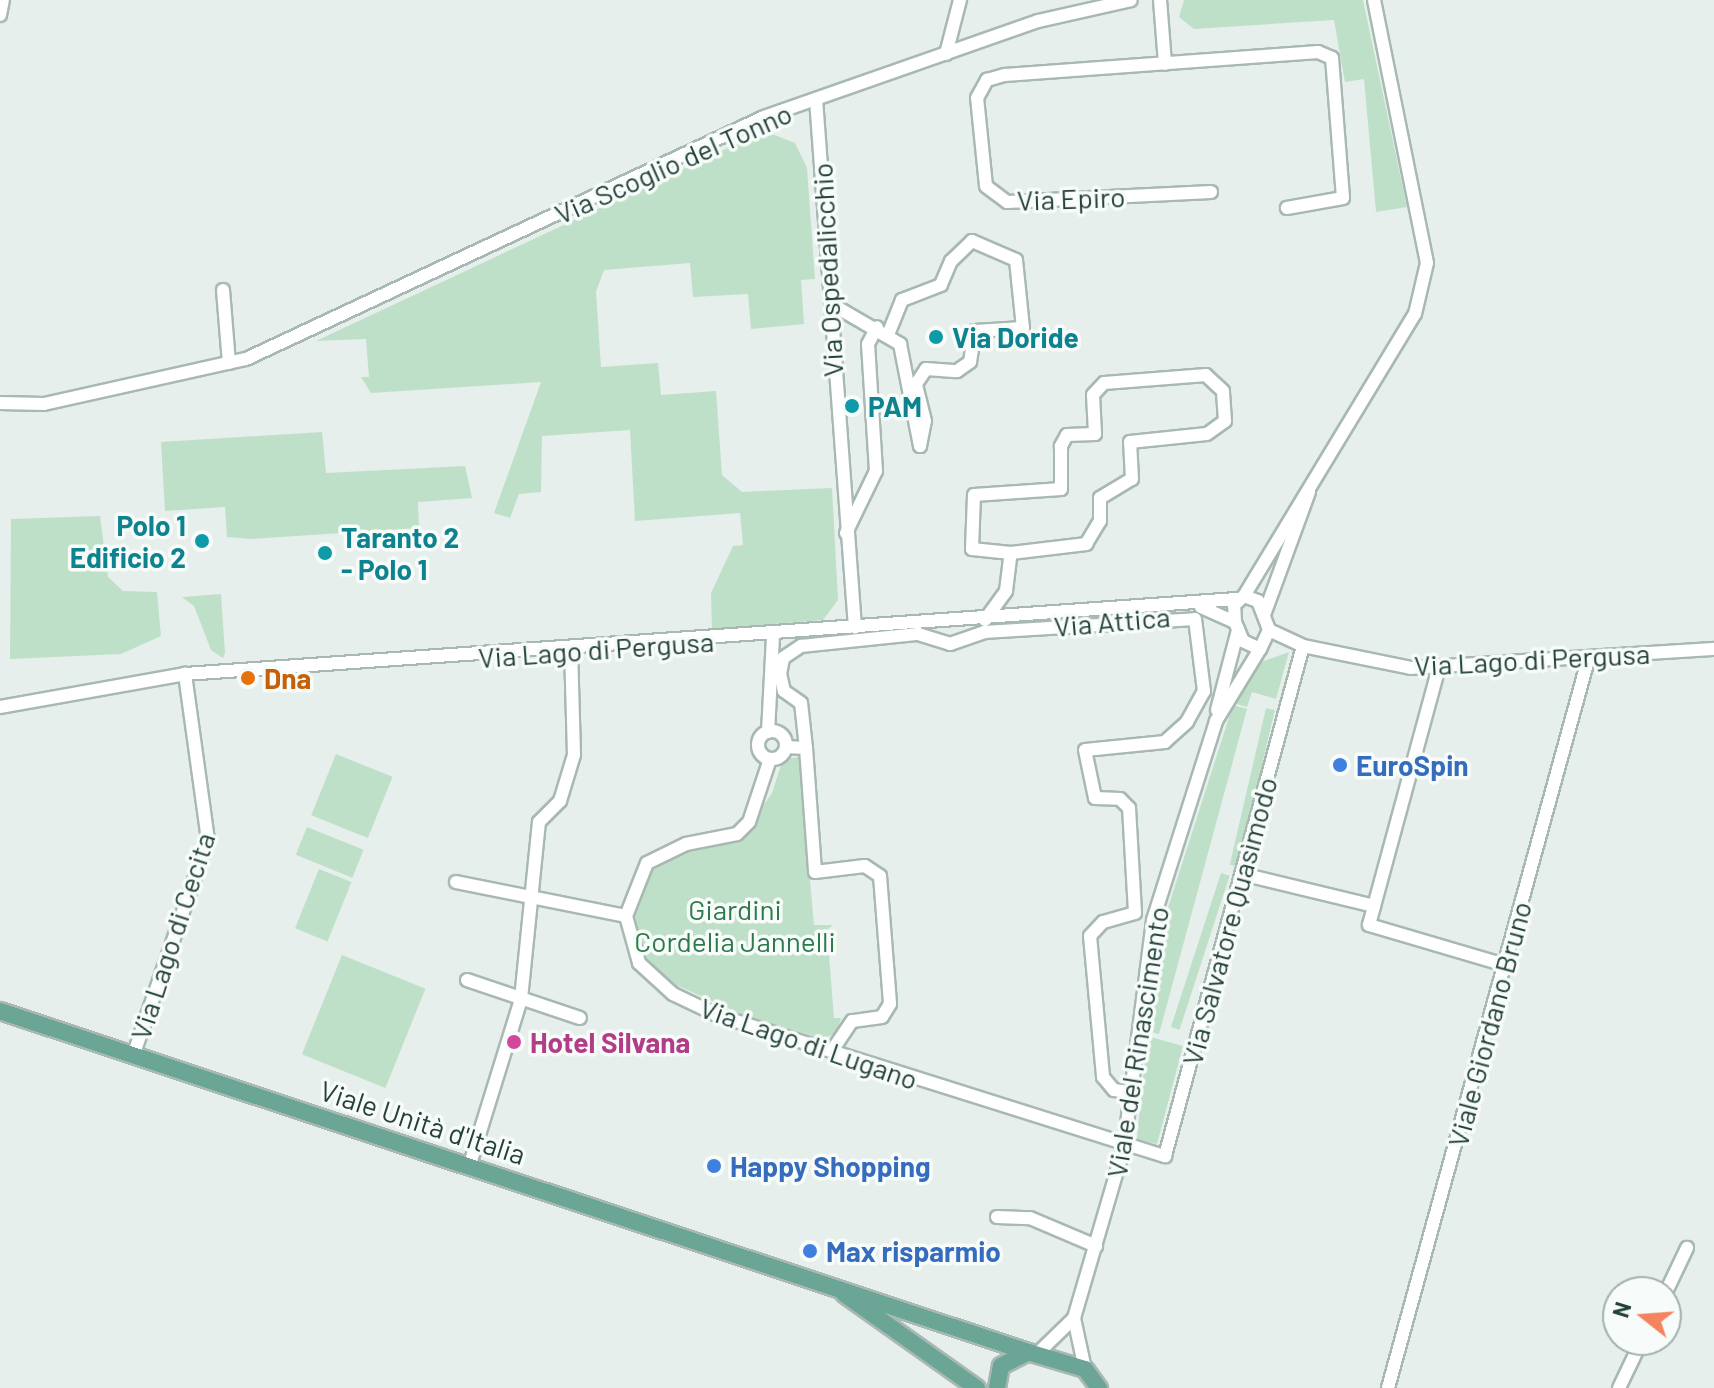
<!DOCTYPE html>
<meta charset="utf-8">
<style>
body{margin:0}
#map{position:relative;width:1714px;height:1388px;overflow:hidden;background:#e6efeb;font-family:Barlow,sans-serif}
div>[style]{position:absolute}
.green>*{inset:0;background:#bfe0c8;transform-origin:0 0}
.roads{filter:drop-shadow(2px 0 #a8b8b2) drop-shadow(-2px 0 #a8b8b2) drop-shadow(0 2px #a8b8b2) drop-shadow(0 -2px #a8b8b2)}
.minor>*{height:12px;margin:-6px;padding:0 6px;transform-origin:6px;border-radius:6px;background:#fff}
.minor>.ring{margin:-6px;padding:0;box-sizing:content-box;background:none;border:12px solid #fff;border-radius:50%}
.major>*{height:16px;margin:-8px;padding:0 8px;transform-origin:8px;border-radius:8px;background:#6aa596}
.dots>*{width:22px;height:22px;translate:-50% -50%;box-sizing:border-box;border:4px solid #f7fbf9;border-radius:50%}
span{translate:-50% -50%;white-space:nowrap;text-align:center;line-height:1.15;-webkit-text-stroke:7px #f7fbf9;paint-order:stroke}
.street-label{font-size:28px;color:#24423a}
.culture-label{font-size:28px;color:#0d838f;font-weight:700}
.left{translate:0 -50%;text-align:left}
.right{translate:-100% -50%;text-align:right}
.food-label{font-size:28px;color:#c56008;font-weight:700}
.shop-label{font-size:28px;color:#366cbe;font-weight:700}
.park-label{font-size:28px;color:#2d7a4b}
.hotel-label{font-size:28px;color:#b23c85;font-weight:700}
.north{position:absolute;left:1602px;top:1276px;width:80px;height:80px;box-sizing:border-box;background:#f7fbf9;border:2px solid #a3b1ad;border-radius:50%;rotate:287deg;font-size:22px;font-weight:700;line-height:32px;text-align:center;color:#24423a}
.north::after{content:'';display:block;margin:auto;width:28px;height:36px;background:#f4845f;clip-path:polygon(50% 0,100% 100%,50% 72%,0 100%)}
</style>
<div id="map">
<div class="green">
<div style="clip-path:polygon(1184px 0,1363px 0,1407px 207px,1376px 212px,1364px 79px,1345px 82px,1334px 20px,1194px 29px,1179px 17px)"></div>
<div style="clip-path:polygon(772px 134px,795px 143px,807px 168px,815px 279px,801px 280px,804px 324px,751px 329px,748px 294px,693px 297px,690px 263px,604px 270px,596px 292px,601px 367px,658px 363px,661px 395px,716px 391px,722px 475px,742px 492px,832px 488px,838px 600px,823px 620px,712px 629px,711px 593px,733px 546px,743px 545px,740px 513px,635px 521px,630px 430px,542px 436px,541px 492px,519px 494px,510px 518px,494px 513px,541px 382px,371px 393px,361px 377px,369px 377px,366px 339px,316px 341px,745px 140px)"></div>
<div style="clip-path:polygon(322px 432px,326px 473px,465px 466px,472px 498px,418px 502px,419px 528px,252px 539px,227px 537px,225px 507px,165px 511px,161px 442px)"></div>
<div style="clip-path:polygon(100px 516px,108px 577px,123px 591px,157px 592px,161px 636px,121px 654px,10px 659px,11px 519px)"></div>
<div style="clip-path:polygon(221px 594px,225px 653px,223px 658px,211px 650px,194px 606px,182px 597px)"></div>
<div style="clip-path:polygon(1289px 652px,1276px 699px,1252px 692px,1247px 707px,1234px 703px,1258px 663px)"></div>
<div style="clip-path:polygon(1233px 705px,1247px 709px,1159px 1034px,1148px 1031px,1166px 914px)"></div>
<div style="left:1266px;top:708px;width:9px;height:161px;rotate:13deg"></div>
<div style="left:336px;top:754px;width:61px;height:66px;rotate:22deg"></div>
<div style="clip-path:polygon(799px 757px,814px 925px,833px 925px,827px 930px,834px 1018px,841px 1018px,837px 1032px,824px 1039px,748px 1017px,674px 984px,649px 964px,631px 921px,653px 870px,684px 850px,741px 837px,772px 793px,783px 759px)"></div>
<div style="left:307px;top:827px;width:61px;height:30px;rotate:22deg"></div>
<div style="left:319px;top:869px;width:35px;height:64px;rotate:22deg"></div>
<div style="left:1221px;top:873px;width:9px;height:162px;rotate:18deg"></div>
<div style="left:342px;top:955px;width:90px;height:107px;rotate:22deg"></div>
<div style="clip-path:polygon(1147px 1036px,1183px 1046px,1157px 1144px,1137px 1139px)"></div>
</div>
<div class="roads">
<div class="minor">
<div style="left:1160px;top:0;width:64px;rotate:85.5deg"></div>
<div style="left:0;top:15px;width:15px;rotate:-79deg"></div>
<div style="left:946px;top:54px;width:56px;rotate:-75.5deg"></div>
<div style="left:816px;top:99px;width:530px;rotate:85.78deg"></div>
<div style="left:1211px;top:192px;width:204px;rotate:177.2deg"></div>
<div style="left:1007px;top:202px;width:26px;rotate:-143deg"></div>
<div style="left:986px;top:186px;width:88px;rotate:-95.8deg"></div>
<div style="left:977px;top:98px;width:21px;rotate:-61deg"></div>
<div style="left:987px;top:80px;width:19px;rotate:-16deg"></div>
<div style="left:1005px;top:75px;width:314px;rotate:-4.2deg"></div>
<div style="left:1318px;top:52px;width:15px;rotate:23deg"></div>
<div style="left:1332px;top:58px;width:140px;rotate:85.5deg"></div>
<div style="left:1343px;top:198px;width:57px;rotate:169.9deg"></div>
<div style="left:223px;top:290px;width:73px;rotate:85.3deg"></div>
<div style="left:833px;top:305px;width:78px;rotate:30.2deg"></div>
<div style="left:900px;top:344px;width:104px;rotate:78.9deg"></div>
<div style="left:920px;top:446px;width:25px;rotate:-79deg"></div>
<div style="left:925px;top:421px;width:38px;rotate:-104deg"></div>
<div style="left:916px;top:384px;width:18px;rotate:-56deg"></div>
<div style="left:926px;top:369px;width:31px;rotate:4deg"></div>
<div style="left:957px;top:371px;width:16px;rotate:-35deg"></div>
<div style="left:970px;top:362px;width:31px;rotate:-81deg"></div>
<div style="left:975px;top:331px;width:48px;rotate:-3.6deg"></div>
<div style="left:1023px;top:328px;width:68px;rotate:-95.9deg"></div>
<div style="left:1016px;top:260px;width:48px;rotate:-156.6deg"></div>
<div style="left:972px;top:241px;width:29px;rotate:136deg"></div>
<div style="left:951px;top:261px;width:26px;rotate:113deg"></div>
<div style="left:941px;top:285px;width:42px;rotate:159deg"></div>
<div style="left:902px;top:300px;width:38px;rotate:112deg"></div>
<div style="left:0;top:403px;width:44px;rotate:1.3deg"></div>
<div style="left:44px;top:404px;width:207px;rotate:-12.6deg"></div>
<div style="left:246px;top:359px;width:572px;rotate:-25.04deg"></div>
<div style="left:764px;top:117px;width:290px;rotate:-19.3deg"></div>
<div style="left:1038px;top:21px;width:95px;rotate:-12.7deg"></div>
<div style="left:846px;top:533px;width:69px;rotate:-64.2deg"></div>
<div style="left:876px;top:471px;width:127px;rotate:-93.6deg"></div>
<div style="left:868px;top:344px;width:19px;rotate:-62deg"></div>
<div style="left:1244px;top:596px;width:330px;rotate:-58.8deg"></div>
<div style="left:1415px;top:314px;width:52px;rotate:-76.8deg"></div>
<div style="left:1427px;top:263px;width:268px;rotate:-101.4deg"></div>
<div style="left:1244px;top:596px;width:15px;rotate:20deg"></div>
<div style="left:1258px;top:601px;width:31px;rotate:69deg"></div>
<div style="left:1269px;top:630px;width:21px;rotate:115deg"></div>
<div style="left:1260px;top:649px;width:19px;rotate:-155deg"></div>
<div style="left:1243px;top:641px;width:21px;rotate:-113deg"></div>
<div style="left:1235px;top:622px;width:17px;rotate:-93deg"></div>
<div style="left:1234px;top:605px;width:13px;rotate:-42deg"></div>
<div style="left:1201px;top:607px;width:37px;rotate:24deg"></div>
<div style="left:1264px;top:615px;width:131px;rotate:-69.9deg"></div>
<div style="left:985px;top:620px;width:36px;rotate:-54deg"></div>
<div style="left:1006px;top:591px;width:38px;rotate:-83deg"></div>
<div style="left:1011px;top:553px;width:76px;rotate:-6.8deg"></div>
<div style="left:1086px;top:544px;width:27px;rotate:-59deg"></div>
<div style="left:1100px;top:521px;width:23px;rotate:-90deg"></div>
<div style="left:1100px;top:498px;width:37px;rotate:-31deg"></div>
<div style="left:1132px;top:479px;width:37px;rotate:-93deg"></div>
<div style="left:1130px;top:442px;width:77px;rotate:-5.9deg"></div>
<div style="left:1207px;top:434px;width:22px;rotate:-36deg"></div>
<div style="left:1225px;top:421px;width:30px;rotate:-94deg"></div>
<div style="left:1223px;top:391px;width:23px;rotate:-137deg"></div>
<div style="left:1206px;top:375px;width:102px;rotate:175.5deg"></div>
<div style="left:1104px;top:383px;width:16px;rotate:133deg"></div>
<div style="left:1093px;top:395px;width:39px;rotate:87deg"></div>
<div style="left:1095px;top:434px;width:28px;rotate:178deg"></div>
<div style="left:1067px;top:435px;width:13px;rotate:119deg"></div>
<div style="left:1061px;top:446px;width:43px;rotate:90deg"></div>
<div style="left:1061px;top:489px;width:87px;rotate:176.1deg"></div>
<div style="left:974px;top:495px;width:54px;rotate:92.1deg"></div>
<div style="left:972px;top:549px;width:39px;rotate:6deg"></div>
<div style="left:1269px;top:630px;width:38px;rotate:25deg"></div>
<div style="left:1303px;top:646px;width:110px;rotate:11.5deg"></div>
<div style="left:1411px;top:668px;width:304px;rotate:-3.6deg"></div>
<div style="left:1439px;top:667px;width:267px;rotate:105.2deg"></div>
<div style="left:1369px;top:925px;width:142px;rotate:16.4deg"></div>
<div style="left:0;top:707px;width:188px;rotate:-10.1deg"></div>
<div style="left:185px;top:674px;width:1055px;rotate:-4.08deg"></div>
<div style="left:1217px;top:710px;width:83px;rotate:-75.3deg"></div>
<div class="ring" style="left:758px;top:731px;width:16px;height:16px"></div>
<div style="left:768px;top:732px;width:96px;rotate:-87deg"></div>
<div style="left:786px;top:747px;width:20px;rotate:3deg"></div>
<div style="left:806px;top:748px;width:124px;rotate:85.8deg"></div>
<div style="left:815px;top:872px;width:50px;rotate:-6.8deg"></div>
<div style="left:865px;top:866px;width:18px;rotate:34deg"></div>
<div style="left:880px;top:876px;width:128px;rotate:85.5deg"></div>
<div style="left:890px;top:1004px;width:15px;rotate:122deg"></div>
<div style="left:882px;top:1017px;width:30px;rotate:172deg"></div>
<div style="left:852px;top:1021px;width:36px;rotate:124deg"></div>
<div style="left:806px;top:748px;width:45px;rotate:-96.3deg"></div>
<div style="left:801px;top:703px;width:21px;rotate:-145deg"></div>
<div style="left:784px;top:691px;width:17px;rotate:-103deg"></div>
<div style="left:780px;top:674px;width:16px;rotate:-79deg"></div>
<div style="left:783px;top:658px;width:22px;rotate:-34deg"></div>
<div style="left:801px;top:646px;width:118px;rotate:-5.9deg"></div>
<div style="left:918px;top:634px;width:34px;rotate:17deg"></div>
<div style="left:950px;top:644px;width:36px;rotate:-19deg"></div>
<div style="left:984px;top:632px;width:211px;rotate:-3.5deg"></div>
<div style="left:1195px;top:619px;width:73px;rotate:82.9deg"></div>
<div style="left:1204px;top:691px;width:35px;rotate:119deg"></div>
<div style="left:1187px;top:722px;width:30px;rotate:138deg"></div>
<div style="left:1165px;top:742px;width:80px;rotate:174.3deg"></div>
<div style="left:1085px;top:750px;width:49px;rotate:78.2deg"></div>
<div style="left:1095px;top:798px;width:25px;rotate:2deg"></div>
<div style="left:1120px;top:799px;width:13px;rotate:45deg"></div>
<div style="left:1129px;top:808px;width:105px;rotate:86.7deg"></div>
<div style="left:1135px;top:913px;width:33px;rotate:164deg"></div>
<div style="left:1103px;top:922px;width:19px;rotate:133deg"></div>
<div style="left:1090px;top:936px;width:142px;rotate:84.7deg"></div>
<div style="left:1103px;top:1077px;width:17px;rotate:50deg"></div>
<div style="left:1114px;top:1090px;width:16px;rotate:7deg"></div>
<div style="left:770px;top:759px;width:66px;rotate:108.4deg"></div>
<div style="left:749px;top:822px;width:17px;rotate:135deg"></div>
<div style="left:737px;top:834px;width:52px;rotate:168.9deg"></div>
<div style="left:686px;top:844px;width:43px;rotate:154deg"></div>
<div style="left:647px;top:863px;width:57px;rotate:111.6deg"></div>
<div style="left:626px;top:916px;width:49px;rotate:74.5deg"></div>
<div style="left:639px;top:963px;width:46px;rotate:42.4deg"></div>
<div style="left:673px;top:994px;width:49px;rotate:25.5deg"></div>
<div style="left:717px;top:1015px;width:470px;rotate:17.5deg"></div>
<div style="left:1165px;top:1156px;width:528px;rotate:-74.86deg"></div>
<div style="left:1242px;top:874px;width:136px;rotate:13.6deg"></div>
<div style="left:456px;top:882px;width:173px;rotate:11.3deg"></div>
<div style="left:467px;top:980px;width:119px;rotate:18.6deg"></div>
<div style="left:133px;top:1056px;width:229px;rotate:-70.9deg"></div>
<div style="left:208px;top:840px;width:168px;rotate:-97.9deg"></div>
<div style="left:470px;top:1164px;width:173px;rotate:-72.8deg"></div>
<div style="left:521px;top:999px;width:178px;rotate:-84.2deg"></div>
<div style="left:539px;top:822px;width:30px;rotate:-45deg"></div>
<div style="left:560px;top:801px;width:48px;rotate:-73.1deg"></div>
<div style="left:574px;top:755px;width:107px;rotate:-91.6deg"></div>
<div style="left:997px;top:1217px;width:33px;rotate:2deg"></div>
<div style="left:1030px;top:1218px;width:72px;rotate:23deg"></div>
<div style="left:1666px;top:1292px;width:49px;rotate:-64.5deg"></div>
<div style="left:1037px;top:1354px;width:52px;rotate:-44.2deg"></div>
<div style="left:1085px;top:1369px;width:52px;rotate:-102.2deg"></div>
<div style="left:1074px;top:1318px;width:178px;rotate:-73.7deg"></div>
<div style="left:1124px;top:1147px;width:229px;rotate:-82.7deg"></div>
<div style="left:1153px;top:920px;width:209px;rotate:-72.4deg"></div>
<div style="left:1216px;top:721px;width:84px;rotate:-58.6deg"></div>
<div style="left:1388px;top:1388px;width:755px;rotate:-74.64deg"></div>
<div style="left:1619px;top:1388px;width:53px;rotate:-64.4deg"></div>
</div>
<div class="major">
<div style="left:0;top:1011px;width:1083px;rotate:18.35deg"></div>
<div style="left:844px;top:1294px;width:163px;rotate:35.3deg"></div>
<div style="left:997px;top:1388px;width:22px;rotate:-80deg"></div>
<div style="left:1001px;top:1366px;width:30px;rotate:-27deg"></div>
<div style="left:1028px;top:1352px;width:59px;rotate:16.6deg"></div>
<div style="left:1085px;top:1369px;width:24px;rotate:54deg"></div>
</div>
</div>
<div class="dots">
<div style="left:936px;top:337px;background:#0f9aa8"></div>
<div style="left:852px;top:406px;background:#0f9aa8"></div>
<div style="left:202px;top:541px;background:#0f9aa8"></div>
<div style="left:325px;top:553px;background:#0f9aa8"></div>
<div style="left:248px;top:678px;background:#e8710a"></div>
<div style="left:1340px;top:765px;background:#3f7fe0"></div>
<div style="left:514px;top:1042px;background:#d1479c"></div>
<div style="left:714px;top:1166px;background:#3f7fe0"></div>
<div style="left:810px;top:1251px;background:#3f7fe0"></div>
</div>
<div class="street-label">
<span style="left:673px;top:163px;rotate:-24deg">Via Scoglio del Tonno</span>
<span style="left:1071px;top:198px;rotate:-2deg">Via Epiro</span>
<span style="left:827px;top:270px;rotate:-93deg">Via Ospedalicchio</span>
<span style="left:1112px;top:621px;rotate:-5deg">Via Attica</span>
<span style="left:596px;top:649px;rotate:-4deg">Via Lago di Pergusa</span>
<span style="left:1532px;top:659px;rotate:-3deg">Via Lago di Pergusa</span>
<span style="left:1229px;top:921px;rotate:-75deg">Via Salvatore Quasìmodo</span>
<span style="left:172px;top:936px;rotate:-72deg">Via Lago di Cecita</span>
<span style="left:1489px;top:1024px;rotate:-75deg">Viale Giordano Bruno</span>
<span style="left:1137px;top:1042px;rotate:-81deg">Viale del Rinascimento</span>
<span style="left:809px;top:1043px;rotate:19deg">Via Lago di Lugano</span>
<span style="left:423px;top:1122px;rotate:18deg">Viale Unità d'Italia</span>
</div>
<div class="culture-label">
<span class="left" style="left:952px;top:337px">Via Doride</span>
<span class="left" style="left:868px;top:406px">PAM</span>
<span class="right" style="left:186px;top:541px">Polo 1<br>Edificio 2</span>
<span class="left" style="left:341px;top:553px">Taranto 2<br>- Polo 1</span>
</div>
<div class="food-label">
<span class="left" style="left:264px;top:678px">Dna</span>
</div>
<div class="shop-label">
<span class="left" style="left:1356px;top:765px">EuroSpin</span>
<span class="left" style="left:730px;top:1166px">Happy Shopping</span>
<span class="left" style="left:826px;top:1251px">Max risparmio</span>
</div>
<div class="park-label">
<span style="left:735px;top:925px">Giardini<br>Cordelia Jannelli</span>
</div>
<div class="hotel-label">
<span class="left" style="left:530px;top:1042px">Hotel Silvana</span>
</div>
<div class="north">N</div>
</div>
